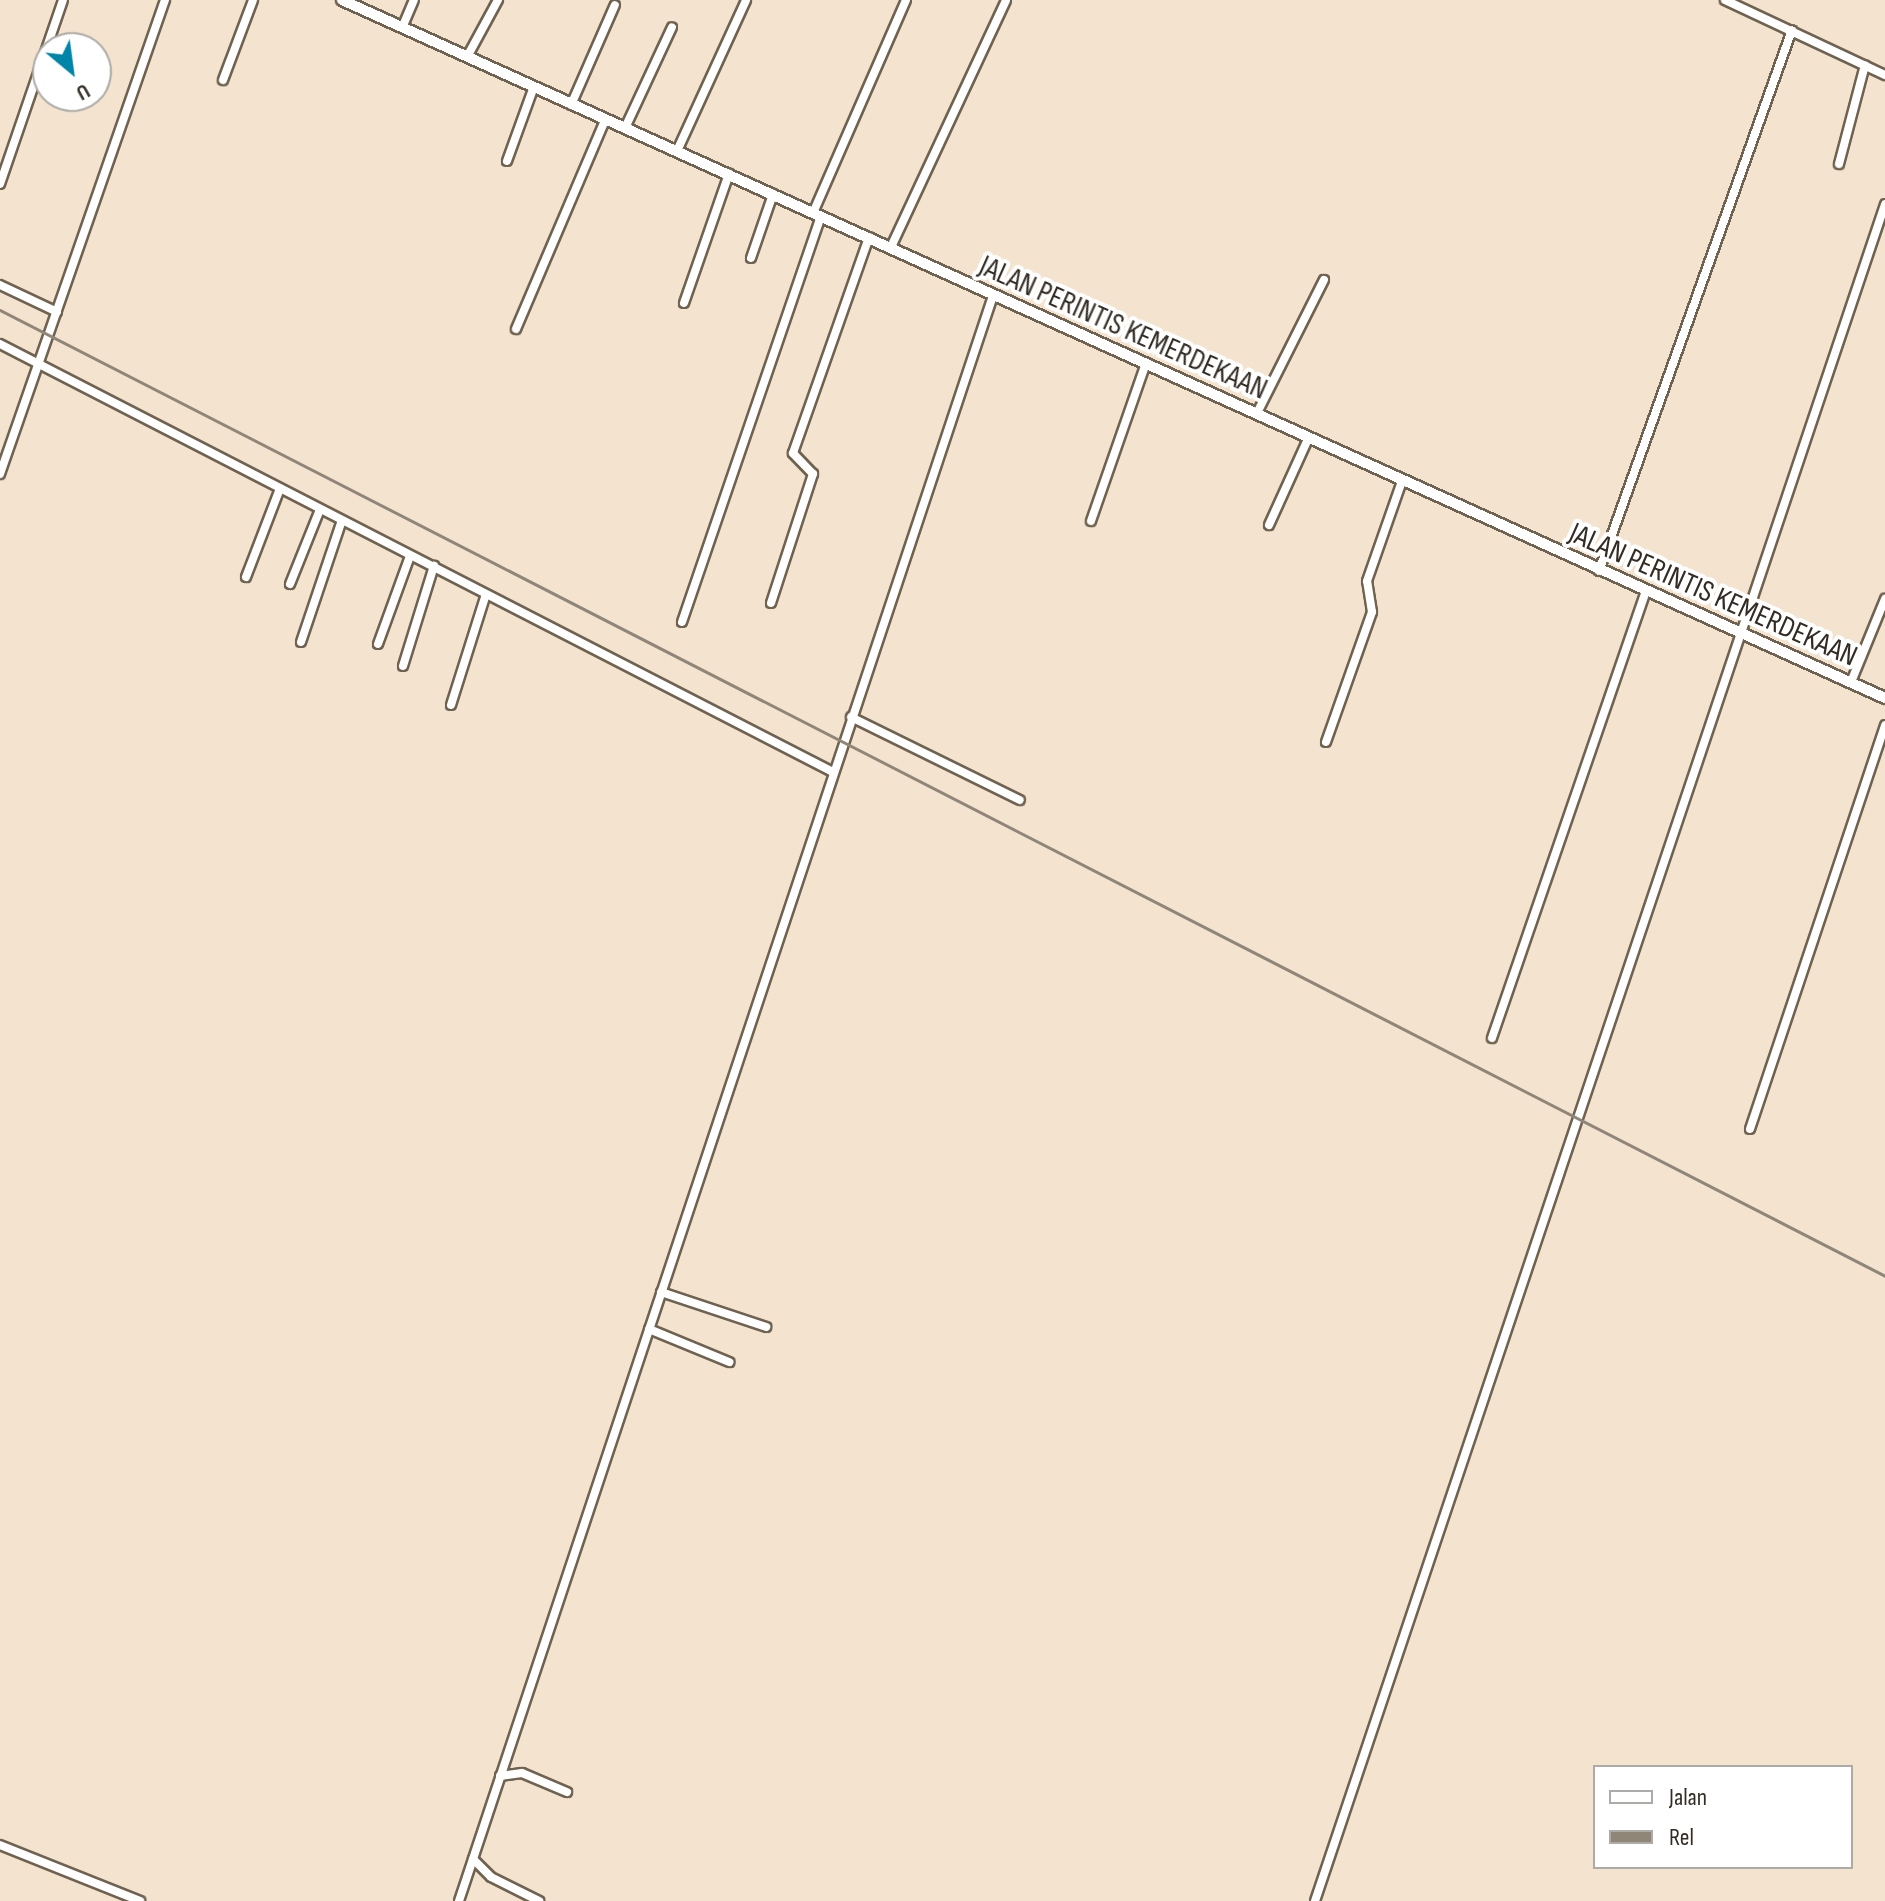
<!DOCTYPE html>
<style>
body{margin:0}
#map{position:relative;width:1885px;height:1901px;overflow:hidden;background:#f3e3cf;font-family:"Sofia Sans Condensed",sans-serif}
div>[style]{position:absolute}
.roads{filter:drop-shadow(2px 0 #6f6250) drop-shadow(-2px 0 #6f6250) drop-shadow(0 2px #6f6250) drop-shadow(0 -2px #6f6250)}
.minor>*{height:8px;margin:-4px;padding:0 4px;transform-origin:4px;border-radius:4px;background:#fff}
.tertiary>*{height:10px;margin:-5px;padding:0 5px;transform-origin:5px;border-radius:5px;background:#fff}
.rail>*{height:3px;margin:-1.5px;padding:0 1.5px;transform-origin:1.5px;border-radius:1.5px;background:#908678}
span{translate:-50% -50%;white-space:nowrap;text-align:center;line-height:1.15;-webkit-text-stroke:8px #fff;paint-order:stroke}
.street-label{font-size:30px;color:#322c24}
.legend{position:absolute;left:1593px;top:1765px;width:260px;height:104px;box-sizing:border-box;background:#fff;border:2px solid #adaba7;margin:0;padding:10px 14px;list-style:none;font-size:24px;color:#322c24}
.legend li{display:flex;align-items:center;gap:16px;height:40px}
.legend b{width:40px;border:2px solid #adaba7}
.north{position:absolute;left:32px;top:32px;width:80px;height:80px;box-sizing:border-box;background:#fff;border:2px solid #adaba7;border-radius:50%;rotate:151deg;font-size:22px;font-weight:700;line-height:32px;text-align:center;color:#322c24}
.north::after{content:'';display:block;margin:auto;width:28px;height:36px;background:#0084a7;clip-path:polygon(50% 0,100% 100%,50% 72%,0 100%)}
</style>
<div id="map">
<div class="roads">
<div class="minor">
<div style="left:1725px;top:0;width:177px;rotate:25.1deg"></div>
<div style="left:402px;top:28px;width:30px;rotate:-67deg"></div>
<div style="left:467px;top:57px;width:65px;rotate:-61.5deg"></div>
<div style="left:223px;top:80px;width:85px;rotate:-69.4deg"></div>
<div style="left:571px;top:105px;width:109px;rotate:-66.3deg"></div>
<div style="left:625px;top:128px;width:111px;rotate:-65deg"></div>
<div style="left:677px;top:151px;width:166px;rotate:-65.4deg"></div>
<div style="left:507px;top:161px;width:77px;rotate:-70.1deg"></div>
<div style="left:1839px;top:164px;width:102px;rotate:-75.3deg"></div>
<div style="left:0;top:184px;width:194px;rotate:-71.1deg"></div>
<div style="left:813px;top:213px;width:232px;rotate:-66.4deg"></div>
<div style="left:891px;top:247px;width:272px;rotate:-65deg"></div>
<div style="left:751px;top:258px;width:68px;rotate:-71deg"></div>
<div style="left:0;top:285px;width:63px;rotate:25.3deg"></div>
<div style="left:684px;top:303px;width:137px;rotate:-70.8deg"></div>
<div style="left:516px;top:329px;width:227px;rotate:-66.9deg"></div>
<div style="left:0;top:344px;width:934px;rotate:27.2deg"></div>
<div style="left:1257px;top:413px;width:149px;rotate:-63.3deg"></div>
<div style="left:0;top:474px;width:502px;rotate:-70.81deg"></div>
<div style="left:1091px;top:521px;width:167px;rotate:-70.8deg"></div>
<div style="left:1269px;top:525px;width:94px;rotate:-65.6deg"></div>
<div style="left:1599px;top:571px;width:574px;rotate:-70.37deg"></div>
<div style="left:246px;top:577px;width:92px;rotate:-69deg"></div>
<div style="left:290px;top:584px;width:78px;rotate:-68.1deg"></div>
<div style="left:771px;top:603px;width:136px;rotate:-72deg"></div>
<div style="left:813px;top:474px;width:29px;rotate:-134deg"></div>
<div style="left:793px;top:453px;width:229px;rotate:-70.6deg"></div>
<div style="left:682px;top:622px;width:428px;rotate:-71.1deg"></div>
<div style="left:301px;top:642px;width:126px;rotate:-71.4deg"></div>
<div style="left:378px;top:644px;width:94px;rotate:-70deg"></div>
<div style="left:403px;top:666px;width:105px;rotate:-72.8deg"></div>
<div style="left:1851px;top:682px;width:90px;rotate:-67.7deg"></div>
<div style="left:451px;top:705px;width:116px;rotate:-72.5deg"></div>
<div style="left:851px;top:717px;width:188px;rotate:26.2deg"></div>
<div style="left:1326px;top:742px;width:138px;rotate:-70.5deg"></div>
<div style="left:1372px;top:612px;width:31px;rotate:-99deg"></div>
<div style="left:1367px;top:581px;width:106px;rotate:-70.7deg"></div>
<div style="left:1492px;top:1038px;width:470px;rotate:-71deg"></div>
<div style="left:1750px;top:1129px;width:426px;rotate:-71.5deg"></div>
<div style="left:661px;top:1292px;width:111px;rotate:18.4deg"></div>
<div style="left:649px;top:1329px;width:87px;rotate:22.4deg"></div>
<div style="left:500px;top:1776px;width:22px;rotate:-8deg"></div>
<div style="left:522px;top:1773px;width:49px;rotate:22.9deg"></div>
<div style="left:0;top:1845px;width:151px;rotate:21.8deg"></div>
<div style="left:473px;top:1859px;width:25px;rotate:45deg"></div>
<div style="left:491px;top:1877px;width:54px;rotate:26.6deg"></div>
<div style="left:459px;top:1901px;width:1692px;rotate:-71.6deg"></div>
<div style="left:1315px;top:1901px;width:1790px;rotate:-71.43deg"></div>
</div>
<div class="tertiary">
<div style="left:342px;top:0;width:1694px;rotate:24.34deg"></div>
</div>
</div>
<div class="rail">
<div style="left:0;top:310px;width:2118px;rotate:27.13deg"></div>
</div>
<div class="street-label">
<span style="left:1123px;top:328px;rotate:24deg">JALAN PERINTIS KEMERDEKAAN</span>
<span style="left:1713px;top:595px;rotate:24deg">JALAN PERINTIS KEMERDEKAAN</span>
</div>
<ul class="legend">
<li><b style="height:10px;background:#fff"></b>Jalan</li>
<li><b style="height:10px;background:#908678"></b>Rel</li>
</ul>
<div class="north">U</div>
</div>
